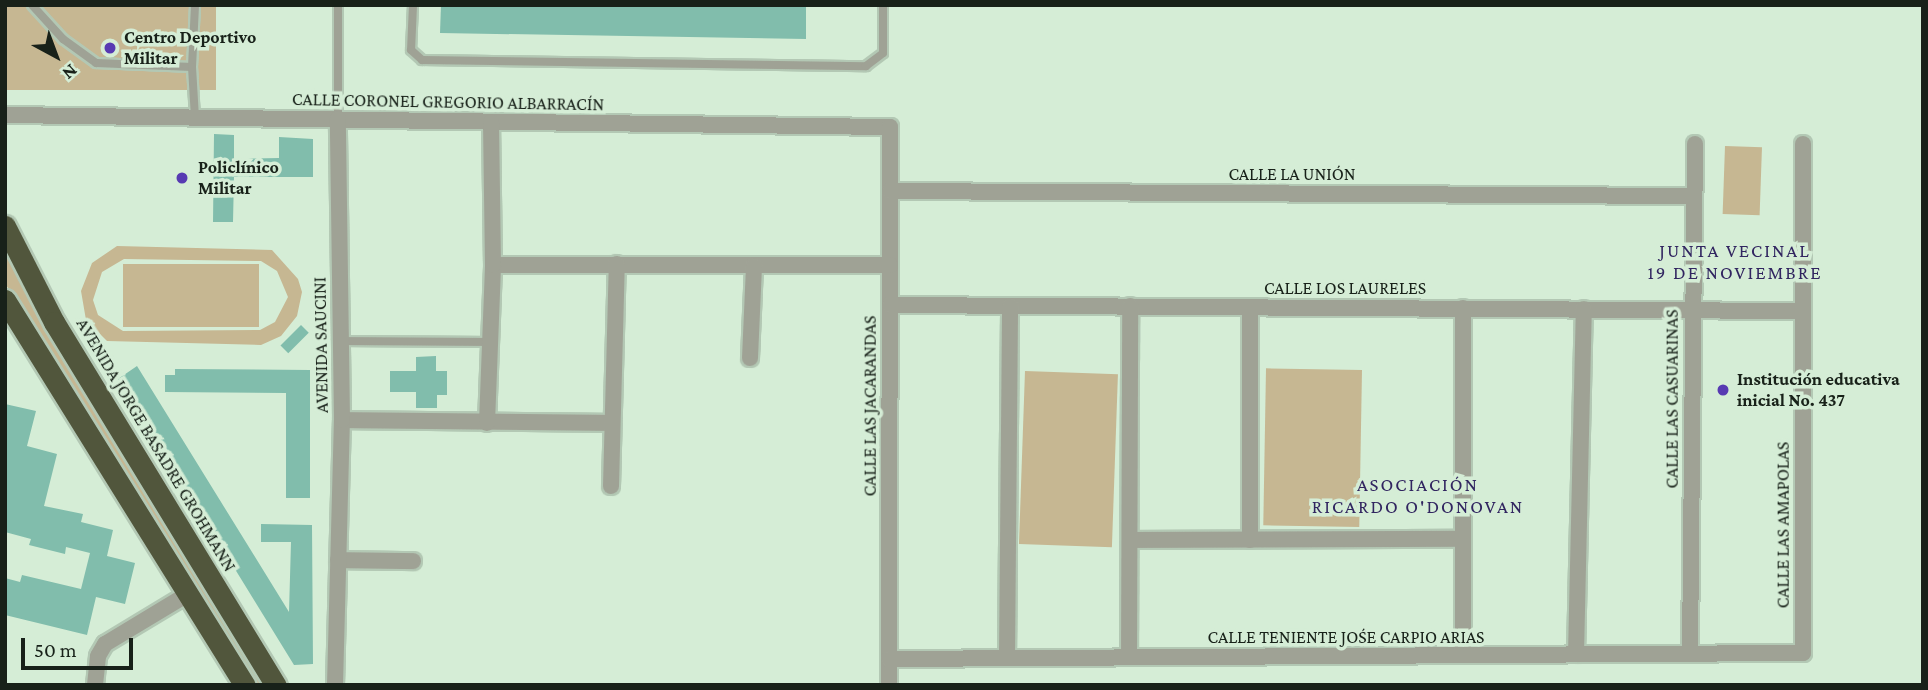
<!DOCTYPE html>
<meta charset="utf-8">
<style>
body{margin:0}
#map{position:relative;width:1928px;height:690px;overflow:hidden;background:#d5edd6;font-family:"Crimson Pro",serif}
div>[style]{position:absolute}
.green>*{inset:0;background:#c6b792;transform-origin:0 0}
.building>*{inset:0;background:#81bdac;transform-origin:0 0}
.roads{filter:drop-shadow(2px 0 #b3c8b4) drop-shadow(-2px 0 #b3c8b4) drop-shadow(0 2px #b3c8b4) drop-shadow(0 -2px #b3c8b4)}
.lane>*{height:8px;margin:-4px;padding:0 4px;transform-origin:4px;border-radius:4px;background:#9fa295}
.street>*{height:16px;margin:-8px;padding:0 8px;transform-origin:8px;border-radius:8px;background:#9fa295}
.highway>*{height:21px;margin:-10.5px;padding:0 10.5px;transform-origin:10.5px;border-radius:10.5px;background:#51563c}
.dots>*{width:19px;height:19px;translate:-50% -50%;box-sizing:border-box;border:4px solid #d5edd6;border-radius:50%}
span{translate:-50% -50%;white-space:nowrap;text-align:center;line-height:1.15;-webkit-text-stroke:7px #d5edd6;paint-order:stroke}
.poi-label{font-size:18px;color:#182119;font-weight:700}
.left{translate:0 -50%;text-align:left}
.street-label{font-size:18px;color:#182119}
.neighbourhood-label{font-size:19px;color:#312560;letter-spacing:2px}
.frame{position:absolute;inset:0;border:7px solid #182119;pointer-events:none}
.north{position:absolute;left:21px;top:21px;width:70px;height:70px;-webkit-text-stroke:5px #d5edd6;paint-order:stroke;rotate:139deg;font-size:19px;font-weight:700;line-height:28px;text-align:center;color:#182119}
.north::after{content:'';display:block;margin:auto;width:24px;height:32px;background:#182119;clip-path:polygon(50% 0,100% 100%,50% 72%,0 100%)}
.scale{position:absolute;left:21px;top:638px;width:112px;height:32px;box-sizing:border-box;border:4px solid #182119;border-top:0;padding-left:9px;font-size:21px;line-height:24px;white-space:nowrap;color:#182119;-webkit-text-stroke:5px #d5edd6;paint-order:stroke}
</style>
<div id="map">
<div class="green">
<div style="left:5px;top:5px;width:211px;height:85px"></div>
<div style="left:1725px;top:146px;width:37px;height:68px;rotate:2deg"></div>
<div style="clip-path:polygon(evenodd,117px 246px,272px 250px,298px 279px,302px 292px,297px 316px,281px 336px,261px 345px,107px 341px,86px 320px,81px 291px,92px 263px,117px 246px,124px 259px,261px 261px,277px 271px,288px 297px,275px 322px,260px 330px,123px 331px,98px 315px,93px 300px,102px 272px,124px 259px)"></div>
<div style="clip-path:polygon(5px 250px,72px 367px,266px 685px,254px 685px,41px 345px,5px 283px)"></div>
<div style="left:123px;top:264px;width:136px;height:63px"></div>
<div style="left:1362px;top:370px;width:157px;height:96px;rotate:91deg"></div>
<div style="left:1025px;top:371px;width:93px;height:173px;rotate:2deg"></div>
</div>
<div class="building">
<div style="clip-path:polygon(441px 5px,806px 5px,806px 39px,440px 33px)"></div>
<div style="clip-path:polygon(214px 134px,234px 135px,234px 159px,279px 158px,279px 137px,313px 139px,313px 177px,234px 177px,233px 222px,213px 222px)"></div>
<div style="left:301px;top:325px;width:11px;height:29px;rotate:45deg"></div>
<div style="clip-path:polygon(436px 356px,436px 371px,447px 371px,447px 395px,437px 395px,437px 408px,416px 408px,416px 392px,390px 392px,390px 371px,416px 371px,416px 357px)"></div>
<div style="clip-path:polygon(137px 366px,289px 612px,291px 542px,261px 542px,261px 524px,312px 525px,313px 664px,294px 665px,118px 379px)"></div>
<div style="clip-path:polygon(175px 369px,310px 370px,310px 498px,286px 498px,286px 393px,165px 392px,165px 375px,175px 375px)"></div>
<div style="clip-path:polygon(5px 404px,36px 411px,27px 446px,57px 454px,44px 506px,83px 514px,81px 522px,113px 530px,107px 556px,135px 563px,125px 604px,96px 597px,87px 635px,5px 615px,5px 578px,20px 582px,22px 575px,81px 589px,90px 553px,66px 547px,65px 554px,29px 545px,31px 539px,5px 532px)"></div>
</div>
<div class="roads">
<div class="lane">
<div style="left:32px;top:5px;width:46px;rotate:47.6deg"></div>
<div style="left:63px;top:39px;width:41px;rotate:36deg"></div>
<div style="left:96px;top:63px;width:96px;rotate:2.4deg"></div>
<div style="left:192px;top:67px;width:62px;rotate:-87.2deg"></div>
<div style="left:338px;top:5px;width:114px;rotate:90deg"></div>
<div style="left:413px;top:5px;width:45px;rotate:92.5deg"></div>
<div style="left:411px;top:50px;width:15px;rotate:42deg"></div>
<div style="left:422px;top:60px;width:444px;rotate:0.8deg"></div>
<div style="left:866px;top:66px;width:21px;rotate:-37deg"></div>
<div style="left:883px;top:53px;width:48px;rotate:-90deg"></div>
<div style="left:192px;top:67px;width:50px;rotate:86.6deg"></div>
<div style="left:341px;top:341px;width:149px;rotate:0.4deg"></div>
</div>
<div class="street">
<div style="left:5px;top:115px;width:885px;rotate:0.78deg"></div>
<div style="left:890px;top:127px;width:558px;rotate:90.1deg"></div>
<div style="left:890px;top:191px;width:804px;rotate:0.36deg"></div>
<div style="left:493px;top:265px;width:397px"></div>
<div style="left:890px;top:305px;width:911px;rotate:0.38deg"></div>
<div style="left:750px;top:358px;width:92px;rotate:-87.5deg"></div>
<div style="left:342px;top:420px;width:269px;rotate:0.6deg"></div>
<div style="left:487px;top:423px;width:158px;rotate:-87.8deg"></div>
<div style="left:493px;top:265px;width:143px;rotate:-90.8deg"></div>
<div style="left:611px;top:486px;width:222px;rotate:-88.5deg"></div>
<div style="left:1130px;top:540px;width:333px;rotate:-0.2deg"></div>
<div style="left:1250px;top:540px;width:233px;rotate:-90deg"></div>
<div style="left:338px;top:560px;width:75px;rotate:0.8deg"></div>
<div style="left:1576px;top:654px;width:345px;rotate:-88.7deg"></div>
<div style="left:1690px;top:654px;width:510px;rotate:-89.44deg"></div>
<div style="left:1463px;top:655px;width:347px;rotate:-90deg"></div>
<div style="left:1129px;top:657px;width:351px;rotate:-89.8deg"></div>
<div style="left:1007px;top:658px;width:352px;rotate:-89.5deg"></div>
<div style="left:889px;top:659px;width:914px;rotate:-0.38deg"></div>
<div style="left:1803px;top:653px;width:509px;rotate:-90deg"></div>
<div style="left:95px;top:685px;width:29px;rotate:-84deg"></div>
<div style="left:98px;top:656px;width:14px;rotate:-60deg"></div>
<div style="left:105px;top:644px;width:97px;rotate:-31.1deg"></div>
<div style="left:335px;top:685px;width:265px;rotate:-88.5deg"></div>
<div style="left:342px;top:420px;width:301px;rotate:-90.8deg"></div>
</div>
<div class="highway">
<div style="left:5px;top:226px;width:108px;rotate:63deg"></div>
<div style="left:54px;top:322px;width:426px;rotate:58.6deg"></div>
<div style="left:5px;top:300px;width:454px;rotate:58.1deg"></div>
</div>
</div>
<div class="dots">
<div style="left:110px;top:48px;background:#573ab2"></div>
<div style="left:182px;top:178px;background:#573ab2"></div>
<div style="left:1723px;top:390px;background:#573ab2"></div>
</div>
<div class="poi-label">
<span class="left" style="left:124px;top:48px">Centro Deportivo<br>Militar</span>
<span class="left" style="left:198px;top:178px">Policlínico<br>Militar</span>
<span class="left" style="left:1737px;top:390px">Institución educativa<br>inicial No. 437</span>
</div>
<div class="street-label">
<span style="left:448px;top:102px;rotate:1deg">CALLE CORONEL GREGORIO ALBARRACÍN</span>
<span style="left:1292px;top:174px">CALLE LA UNIÓN</span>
<span style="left:1345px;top:288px">CALLE LOS LAURELES</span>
<span style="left:321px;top:345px;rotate:-91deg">AVENIDA SAUCINI</span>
<span style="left:1672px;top:399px;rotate:-90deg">CALLE LAS CASUARINAS</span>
<span style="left:870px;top:406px;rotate:-90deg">CALLE LAS JACARANDAS</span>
<span style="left:156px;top:445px;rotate:59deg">AVENIDA JORGE BASADRE GROHMANN</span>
<span style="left:1783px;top:525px;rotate:-90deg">CALLE LAS AMAPOLAS</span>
<span style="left:1346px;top:637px">CALLE TENIENTE JOŚE CARPIO ARIAS</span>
</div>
<div class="neighbourhood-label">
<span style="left:1735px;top:262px">JUNTA VECINAL<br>19 DE NOVIEMBRE</span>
<span style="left:1418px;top:496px">ASOCIACIÓN<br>RICARDO O'DONOVAN</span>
</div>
<div class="frame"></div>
<div class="north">N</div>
<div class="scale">50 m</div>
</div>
